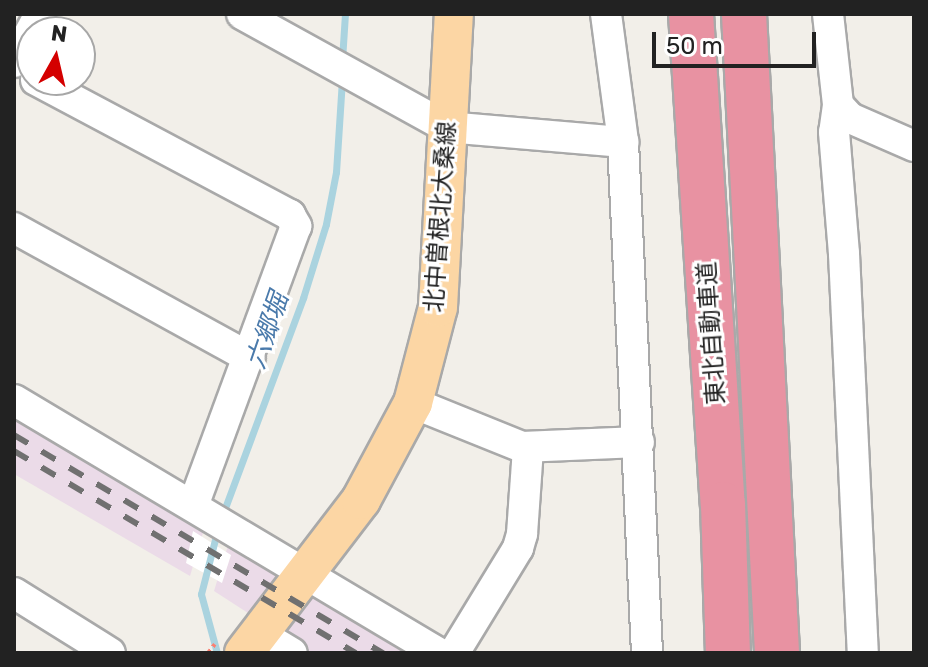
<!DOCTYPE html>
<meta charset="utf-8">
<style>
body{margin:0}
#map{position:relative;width:928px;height:667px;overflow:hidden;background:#f2efe9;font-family:Rubik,"Noto Sans JP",sans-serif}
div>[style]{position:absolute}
.industrial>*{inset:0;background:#ebdbe8}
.pier>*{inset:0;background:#fff}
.stream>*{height:7px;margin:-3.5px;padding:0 3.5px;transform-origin:3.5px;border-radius:3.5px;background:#aad3df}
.path>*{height:4px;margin-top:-2px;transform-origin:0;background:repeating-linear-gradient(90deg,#fa8072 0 4px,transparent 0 8px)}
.roads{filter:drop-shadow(2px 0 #a9a9a9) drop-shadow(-2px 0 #a9a9a9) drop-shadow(0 2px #a9a9a9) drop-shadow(0 -2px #a9a9a9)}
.minor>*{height:30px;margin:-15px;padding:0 15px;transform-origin:15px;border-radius:15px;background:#fff}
.major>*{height:38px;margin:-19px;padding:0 19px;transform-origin:19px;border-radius:19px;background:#fcd6a4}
.highway>*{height:44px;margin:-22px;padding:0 22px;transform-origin:22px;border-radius:22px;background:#e892a2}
.rail>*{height:6px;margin-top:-3px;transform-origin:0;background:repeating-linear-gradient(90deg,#707070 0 16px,transparent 0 32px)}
span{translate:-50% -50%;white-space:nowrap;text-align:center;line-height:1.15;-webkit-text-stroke:6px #fff;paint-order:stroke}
.street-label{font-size:24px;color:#222}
.water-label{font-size:26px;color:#4a7aab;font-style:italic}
.frame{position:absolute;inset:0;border:16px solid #222;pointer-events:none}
.north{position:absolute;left:16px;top:16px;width:80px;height:80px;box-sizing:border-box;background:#fff;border:2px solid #a7a7a7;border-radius:50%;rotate:8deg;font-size:22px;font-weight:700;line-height:32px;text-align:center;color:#222}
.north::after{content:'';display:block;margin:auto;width:28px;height:36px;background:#d40000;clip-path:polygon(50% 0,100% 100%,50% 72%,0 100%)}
.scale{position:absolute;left:652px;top:32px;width:164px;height:36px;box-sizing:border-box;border:4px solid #222;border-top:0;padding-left:10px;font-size:24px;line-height:28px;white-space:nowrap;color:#222;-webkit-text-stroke:6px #fff;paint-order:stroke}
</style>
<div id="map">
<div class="industrial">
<div style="clip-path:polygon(14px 413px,205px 526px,190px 576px,14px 474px)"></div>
<div style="clip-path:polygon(230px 539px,285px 575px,258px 612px,248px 613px,214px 591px)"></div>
<div style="clip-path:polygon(311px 592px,421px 653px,310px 653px,282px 637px,282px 630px)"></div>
</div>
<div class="pier">
<div style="clip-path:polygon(193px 531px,231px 555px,222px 583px,186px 563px)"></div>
</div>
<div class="stream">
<div style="left:342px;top:60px;width:46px;rotate:-86.3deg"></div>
<div style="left:222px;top:516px;width:233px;rotate:-69.6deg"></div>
<div style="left:303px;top:298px;width:77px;rotate:-72.7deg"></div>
<div style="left:326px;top:224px;width:53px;rotate:-79.1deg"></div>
<div style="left:336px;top:172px;width:92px;rotate:-86.3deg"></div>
<div style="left:217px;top:653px;width:61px;rotate:-105.2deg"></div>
<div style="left:201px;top:594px;width:68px;rotate:-75.6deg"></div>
</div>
<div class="path">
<div style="left:208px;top:653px;width:11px;rotate:-52deg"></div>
</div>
<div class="roads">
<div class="minor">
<div style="left:242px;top:14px;width:234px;rotate:28.9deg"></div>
<div style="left:447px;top:127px;width:177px;rotate:4.9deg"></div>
<div style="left:606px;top:14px;width:129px;rotate:82.4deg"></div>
<div style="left:623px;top:142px;width:512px;rotate:87.31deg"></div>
<div style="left:828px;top:14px;width:92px;rotate:83.7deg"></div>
<div style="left:838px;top:105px;width:27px;rotate:98deg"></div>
<div style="left:834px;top:132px;width:122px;rotate:85.3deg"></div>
<div style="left:844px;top:254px;width:399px;rotate:87.3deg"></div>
<div style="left:14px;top:62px;width:55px;rotate:-61.6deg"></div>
<div style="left:36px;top:80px;width:288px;rotate:28deg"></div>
<div style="left:290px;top:215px;width:13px;rotate:61deg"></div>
<div style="left:296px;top:226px;width:298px;rotate:110.2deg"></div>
<div style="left:838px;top:105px;width:18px;rotate:47deg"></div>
<div style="left:850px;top:118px;width:70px;rotate:23.6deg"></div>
<div style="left:14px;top:228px;width:269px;rotate:28.8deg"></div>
<div style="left:14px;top:400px;width:495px;rotate:30.8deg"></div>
<div style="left:413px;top:403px;width:118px;rotate:22deg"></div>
<div style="left:522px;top:447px;width:117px;rotate:-2.4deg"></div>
<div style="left:14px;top:593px;width:113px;rotate:32deg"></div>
<div style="left:260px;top:634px;width:37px;rotate:31deg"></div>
<div style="left:454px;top:653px;width:123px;rotate:-58.6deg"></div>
<div style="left:518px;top:548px;width:15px;rotate:-74deg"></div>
<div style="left:522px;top:534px;width:86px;rotate:-86deg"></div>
</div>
<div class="major">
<div style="left:244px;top:653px;width:193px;rotate:-52.6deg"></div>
<div style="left:361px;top:500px;width:110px;rotate:-61.8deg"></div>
<div style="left:413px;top:403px;width:99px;rotate:-75.4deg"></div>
<div style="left:438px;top:307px;width:293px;rotate:-86.9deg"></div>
</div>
<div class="highway">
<div style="left:691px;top:14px;width:491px;rotate:86.3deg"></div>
<div style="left:723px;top:504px;width:149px;rotate:88.1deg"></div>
<div style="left:744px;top:14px;width:640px;rotate:87.04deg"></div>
</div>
</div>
<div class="rail">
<div style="left:14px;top:435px;width:429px;rotate:30.6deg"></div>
<div style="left:14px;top:451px;width:397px;rotate:30.6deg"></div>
</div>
<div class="street-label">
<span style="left:441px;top:217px;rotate:-86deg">北中曽根北大桑線</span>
<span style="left:712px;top:333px;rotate:-94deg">東北自動車道</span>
</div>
<div class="water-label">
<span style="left:268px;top:331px;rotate:-71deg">六郷堀</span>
</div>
<div class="frame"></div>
<div class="north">N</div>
<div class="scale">50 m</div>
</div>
